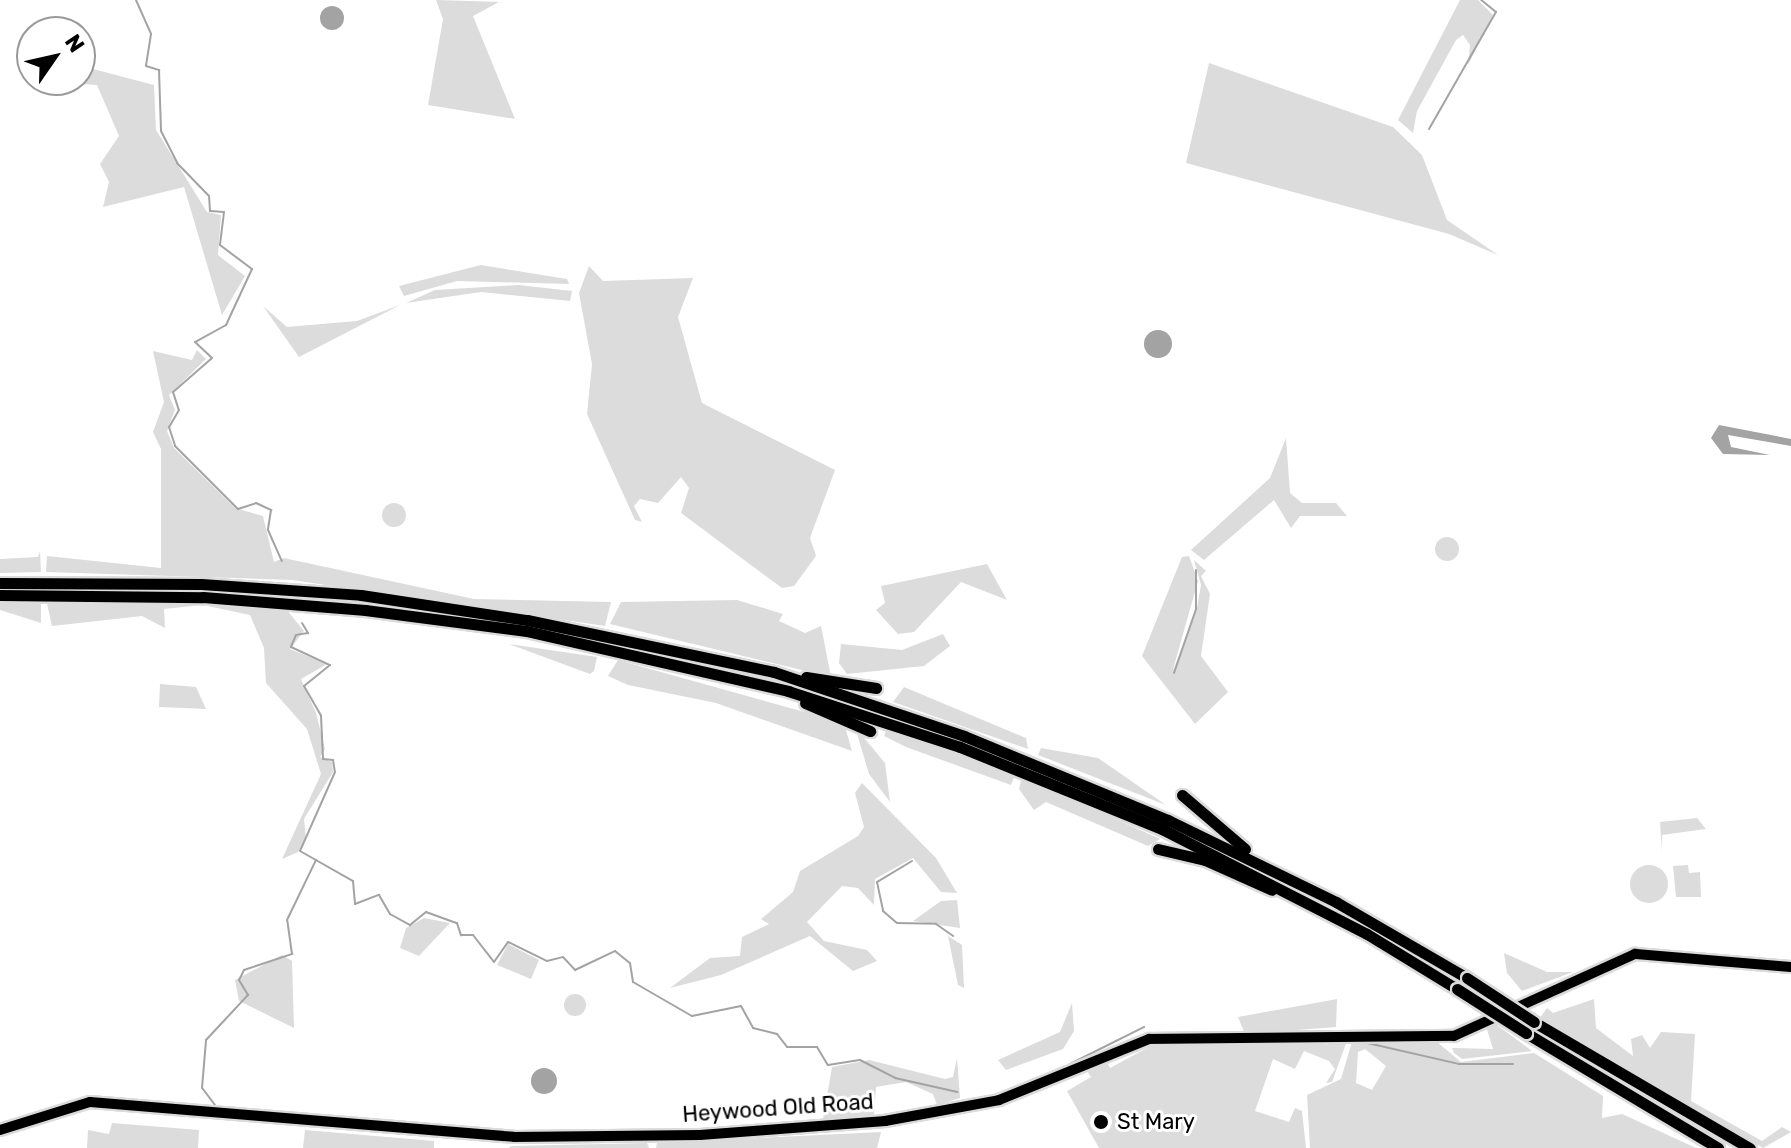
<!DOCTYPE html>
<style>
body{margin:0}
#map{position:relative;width:1791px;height:1148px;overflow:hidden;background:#fff;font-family:Rubik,sans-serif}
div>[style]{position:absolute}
.green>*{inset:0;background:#dcdcdc}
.round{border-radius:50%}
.water>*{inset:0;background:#a3a3a3}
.stream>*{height:2px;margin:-1px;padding:0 1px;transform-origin:1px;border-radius:1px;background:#a3a3a3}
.roads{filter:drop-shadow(2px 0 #dbdbdb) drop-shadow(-2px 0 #dbdbdb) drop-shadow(0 2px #dbdbdb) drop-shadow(0 -2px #dbdbdb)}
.major>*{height:10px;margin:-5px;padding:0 5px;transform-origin:5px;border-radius:5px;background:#000}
.highway>*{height:11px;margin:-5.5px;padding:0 5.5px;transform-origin:5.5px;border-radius:5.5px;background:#000}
.bridges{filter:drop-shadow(2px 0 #dbdbdb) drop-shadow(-2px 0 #dbdbdb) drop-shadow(0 2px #dbdbdb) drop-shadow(0 -2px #dbdbdb)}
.highway-bridge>*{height:11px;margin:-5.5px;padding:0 5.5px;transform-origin:5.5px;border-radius:5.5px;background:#000}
.dots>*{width:22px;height:22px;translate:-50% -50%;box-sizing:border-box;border:4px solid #fff;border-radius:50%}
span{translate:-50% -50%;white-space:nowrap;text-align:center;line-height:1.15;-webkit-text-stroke:6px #fff;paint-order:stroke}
.street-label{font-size:22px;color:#000}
.poi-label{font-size:22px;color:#000}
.left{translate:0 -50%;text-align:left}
.north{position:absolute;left:16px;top:16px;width:80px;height:80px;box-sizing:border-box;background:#fff;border:2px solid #999;border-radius:50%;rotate:56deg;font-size:22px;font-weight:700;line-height:32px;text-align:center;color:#000}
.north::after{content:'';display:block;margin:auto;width:28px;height:36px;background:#000;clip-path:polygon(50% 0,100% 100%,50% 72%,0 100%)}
</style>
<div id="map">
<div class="green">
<div style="clip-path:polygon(436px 0,565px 4px,499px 2px,473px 16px,515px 119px,428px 105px,443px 19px)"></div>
<div style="clip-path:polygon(1460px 0,1478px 0,1493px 15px,1468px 65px,1470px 45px,1463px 35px,1456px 40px,1417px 111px,1413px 133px,1398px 120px)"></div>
<div style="clip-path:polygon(1209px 63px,1393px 127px,1422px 155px,1447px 220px,1498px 255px,1449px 234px,1186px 163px)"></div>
<div style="clip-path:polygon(93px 69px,154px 85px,156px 130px,207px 212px,221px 215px,218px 255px,245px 276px,222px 315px,184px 187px,103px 207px,109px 182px,100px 164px,119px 136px,97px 85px,66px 83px)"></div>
<div style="clip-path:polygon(481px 265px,567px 279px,569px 284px,457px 281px,404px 296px,399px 286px)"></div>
<div style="clip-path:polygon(589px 266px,603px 281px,693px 278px,678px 317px,702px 403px,835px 470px,810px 538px,816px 556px,794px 586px,782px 588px,681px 513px,689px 488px,681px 477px,658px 503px,640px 499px,634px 506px,642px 522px,635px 520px,587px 414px,592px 364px,579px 293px)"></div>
<div style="clip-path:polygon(519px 285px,572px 291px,570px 301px,481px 292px,406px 303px,435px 290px)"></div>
<div style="clip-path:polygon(400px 305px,299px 357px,263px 306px,287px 327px,357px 321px)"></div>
<div style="clip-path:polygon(197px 350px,206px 359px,169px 395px,175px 410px,167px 431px,174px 448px,235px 508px,263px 516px,274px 562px,284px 558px,474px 599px,611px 602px,605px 626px,292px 580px,46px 572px,47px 556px,161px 568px,161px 449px,153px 432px,164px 402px,153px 351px,192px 360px)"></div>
<div style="clip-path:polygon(1286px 438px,1290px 493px,1302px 503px,1336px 503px,1347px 516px,1300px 516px,1291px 528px,1274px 500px,1204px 560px,1191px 550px,1270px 478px)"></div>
<div class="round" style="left:382px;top:503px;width:24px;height:24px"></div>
<div class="round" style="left:1435px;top:537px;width:24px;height:24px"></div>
<div style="clip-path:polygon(40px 551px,41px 572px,0 573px,0 559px,38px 557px)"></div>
<div style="clip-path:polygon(1189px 556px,1198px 581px,1172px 673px,1197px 608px,1201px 585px,1194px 560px,1206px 571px,1201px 576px,1210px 594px,1201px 656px,1228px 692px,1195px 724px,1142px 656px,1182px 557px)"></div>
<div style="clip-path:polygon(987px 564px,1007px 600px,961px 582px,914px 632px,898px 634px,876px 610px,885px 603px,881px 586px)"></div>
<div style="clip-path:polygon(41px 599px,41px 623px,0 610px,0 600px)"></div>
<div style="clip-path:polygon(46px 599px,286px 609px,304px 631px,290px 649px,327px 664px,301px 679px,316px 713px,325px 749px,320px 757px,332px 762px,333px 772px,304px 819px,306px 839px,298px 852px,282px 859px,321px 774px,307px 729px,266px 683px,264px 648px,250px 615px,203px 605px,164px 609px,165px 628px,142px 616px,52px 626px)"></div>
<div style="clip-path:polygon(737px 600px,783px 614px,779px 621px,805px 633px,821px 626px,831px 677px,610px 624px,621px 602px)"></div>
<div style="clip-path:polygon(943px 634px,950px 646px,924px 666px,847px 674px,839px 663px,841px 644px,902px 650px)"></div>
<div style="clip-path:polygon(509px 644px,597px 657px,594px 671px,590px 674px)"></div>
<div style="clip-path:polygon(618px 660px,844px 723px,852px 751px,716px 703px,628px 685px,608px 676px)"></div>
<div style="clip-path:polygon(160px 684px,196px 687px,206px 709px,159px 707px)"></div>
<div style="clip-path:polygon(904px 687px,1026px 738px,1028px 749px,893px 702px)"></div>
<div style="clip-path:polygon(855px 727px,885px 763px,890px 802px,869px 774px)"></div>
<div style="clip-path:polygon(887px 728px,1015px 775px,1011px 785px,906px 747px,884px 736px)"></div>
<div style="clip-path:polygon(1041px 748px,1098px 758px,1166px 805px,1038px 755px)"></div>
<div style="clip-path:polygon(1022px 777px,1160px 839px,1148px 846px,1046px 802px,1034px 810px,1019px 789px)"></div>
<div style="clip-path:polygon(862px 783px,936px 858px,957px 893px,941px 892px,913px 858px,875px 879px,874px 905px,858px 888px,842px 886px,807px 922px,824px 941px,867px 950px,877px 961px,853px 971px,810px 936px,721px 975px,670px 988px,710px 958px,740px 956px,742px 937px,769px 924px,761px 919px,793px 892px,800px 871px,858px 836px,864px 827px,855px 793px)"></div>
<div style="clip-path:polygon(1697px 818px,1706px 829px,1662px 835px,1662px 852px,1660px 822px)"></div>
<div class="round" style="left:1630px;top:865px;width:38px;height:38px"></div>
<div style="clip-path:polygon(1688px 865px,1689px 873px,1700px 872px,1701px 897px,1676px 897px,1673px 866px)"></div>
<div style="clip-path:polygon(957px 900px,960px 928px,913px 921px,941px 901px)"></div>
<div style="clip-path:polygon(424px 918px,450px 923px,419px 956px,400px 948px,406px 928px)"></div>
<div style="clip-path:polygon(948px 936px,962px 945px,964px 988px,958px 985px)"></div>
<div style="clip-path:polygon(508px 944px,539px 960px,531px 979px,497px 965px)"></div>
<div style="clip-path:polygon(1504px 953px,1547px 972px,1573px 972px,1522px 991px,1507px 973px)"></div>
<div style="clip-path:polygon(282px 955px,292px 961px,294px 1028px,239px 1001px,235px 980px)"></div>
<div class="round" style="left:564px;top:994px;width:22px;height:22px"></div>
<div style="clip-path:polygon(1337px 999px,1336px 1027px,1245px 1034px,1238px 1017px)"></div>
<div style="clip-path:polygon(1594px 999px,1596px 1028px,1633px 1056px,1631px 1039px,1642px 1035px,1650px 1048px,1661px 1032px,1695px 1034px,1691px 1101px,1762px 1141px,1782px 1127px,1791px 1132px,1763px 1148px,1540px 1018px,1547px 1008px,1553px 1013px)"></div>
<div style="clip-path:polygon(1072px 1003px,1074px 1031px,1063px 1049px,1006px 1070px,998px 1060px,1060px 1032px)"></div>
<div style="clip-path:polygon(1493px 1022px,1532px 1051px,1462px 1059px,1454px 1053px,1452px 1048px,1493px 1049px,1486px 1026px)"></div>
<div style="clip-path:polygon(1324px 1036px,1325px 1045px,1348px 1038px,1332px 1082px,1326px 1083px,1335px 1069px,1329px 1061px,1304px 1051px,1295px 1069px,1273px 1059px,1255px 1111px,1289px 1122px,1295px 1108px,1302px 1111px,1306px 1148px,1099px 1148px,1067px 1091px,1091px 1077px,1083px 1065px,1104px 1057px,1110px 1068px,1160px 1041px)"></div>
<div style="clip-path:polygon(evenodd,1353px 1038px,1437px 1042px,1461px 1062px,1534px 1053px,1603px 1096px,1602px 1118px,1622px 1114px,1696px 1148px,1310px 1148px,1307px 1095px,1341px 1079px,1353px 1038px,1365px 1049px,1386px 1066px,1372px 1090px,1356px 1083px,1358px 1052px,1365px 1049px)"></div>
<div style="clip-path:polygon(957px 1058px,960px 1098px,937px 1105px,933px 1094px,906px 1082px,876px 1087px,874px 1115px,823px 1119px,832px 1067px,869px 1060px,945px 1079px,953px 1077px)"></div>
<div style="clip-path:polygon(112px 1123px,199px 1130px,198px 1148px,87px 1148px,88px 1130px,109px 1134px)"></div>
<div style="clip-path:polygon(305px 1130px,434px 1141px,434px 1148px,303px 1148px)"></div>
<div style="clip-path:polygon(881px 1132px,877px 1148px,656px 1148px,657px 1143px)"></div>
<div style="clip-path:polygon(647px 1143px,649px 1148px,509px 1148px,511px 1146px)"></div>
</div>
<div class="water">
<div class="round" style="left:320px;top:6px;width:24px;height:24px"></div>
<div class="round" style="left:1144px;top:330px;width:28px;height:28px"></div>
<div style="clip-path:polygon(1719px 425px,1791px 439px,1791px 446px,1728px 435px,1731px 447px,1770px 455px,1723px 454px,1711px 438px)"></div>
<div class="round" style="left:531px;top:1068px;width:26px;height:26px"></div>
</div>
<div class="stream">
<div style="left:136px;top:0;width:37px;rotate:66deg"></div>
<div style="left:151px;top:34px;width:32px;rotate:99deg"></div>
<div style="left:146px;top:66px;width:14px;rotate:17deg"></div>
<div style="left:159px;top:70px;width:61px;rotate:88.1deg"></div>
<div style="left:161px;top:131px;width:36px;rotate:63deg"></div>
<div style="left:177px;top:163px;width:46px;rotate:45.9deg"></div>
<div style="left:209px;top:196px;width:15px;rotate:86deg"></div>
<div style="left:210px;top:211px;width:14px;rotate:4deg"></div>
<div style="left:224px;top:212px;width:33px;rotate:97deg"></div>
<div style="left:220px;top:245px;width:40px;rotate:37deg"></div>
<div style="left:252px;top:269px;width:62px;rotate:114.9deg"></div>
<div style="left:226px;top:325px;width:35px;rotate:151deg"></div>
<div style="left:195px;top:342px;width:23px;rotate:43deg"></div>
<div style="left:212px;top:358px;width:52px;rotate:138.9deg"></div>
<div style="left:173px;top:392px;width:19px;rotate:72deg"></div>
<div style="left:179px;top:410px;width:20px;rotate:120deg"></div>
<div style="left:169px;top:427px;width:20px;rotate:72deg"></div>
<div style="left:175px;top:446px;width:89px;rotate:45deg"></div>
<div style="left:238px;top:509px;width:19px;rotate:-18deg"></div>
<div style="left:256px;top:503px;width:17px;rotate:25deg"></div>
<div style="left:271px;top:510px;width:20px;rotate:99deg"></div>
<div style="left:268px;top:530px;width:34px;rotate:66deg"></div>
<div style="left:1429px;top:129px;width:135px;rotate:-60.2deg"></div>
<div style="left:1496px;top:12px;width:19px;rotate:-141deg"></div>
<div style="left:302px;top:623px;width:12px;rotate:59deg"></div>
<div style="left:308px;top:633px;width:12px;rotate:171deg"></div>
<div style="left:296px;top:635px;width:13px;rotate:113deg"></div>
<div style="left:291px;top:647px;width:43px;rotate:24.8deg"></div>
<div style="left:330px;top:665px;width:33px;rotate:141deg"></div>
<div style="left:304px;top:686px;width:34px;rotate:60deg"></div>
<div style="left:321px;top:716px;width:43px;rotate:87.3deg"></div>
<div style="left:323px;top:759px;width:10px;rotate:6deg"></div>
<div style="left:333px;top:760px;width:12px;rotate:81deg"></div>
<div style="left:335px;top:772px;width:86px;rotate:113.9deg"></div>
<div style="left:300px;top:851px;width:61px;rotate:29.5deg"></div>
<div style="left:353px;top:881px;width:23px;rotate:85deg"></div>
<div style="left:355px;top:904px;width:26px;rotate:-21deg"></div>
<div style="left:379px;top:895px;width:22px;rotate:60deg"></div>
<div style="left:390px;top:914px;width:23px;rotate:29deg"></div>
<div style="left:410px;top:925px;width:21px;rotate:-39deg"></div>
<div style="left:426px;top:912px;width:33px;rotate:20deg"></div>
<div style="left:457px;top:923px;width:13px;rotate:72deg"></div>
<div style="left:461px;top:935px;width:12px"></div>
<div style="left:473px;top:935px;width:34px;rotate:52deg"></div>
<div style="left:494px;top:962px;width:24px;rotate:-55deg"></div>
<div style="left:508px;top:942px;width:43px;rotate:26deg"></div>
<div style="left:547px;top:961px;width:16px;rotate:-14deg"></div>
<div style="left:563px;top:957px;width:18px;rotate:47deg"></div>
<div style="left:575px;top:970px;width:44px;rotate:-25.4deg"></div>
<div style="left:615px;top:951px;width:19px;rotate:39deg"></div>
<div style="left:630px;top:963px;width:19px;rotate:81deg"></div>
<div style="left:633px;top:982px;width:68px;rotate:30deg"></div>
<div style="left:692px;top:1016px;width:50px;rotate:-11.5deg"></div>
<div style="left:741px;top:1006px;width:25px;rotate:61deg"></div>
<div style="left:753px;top:1028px;width:25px;rotate:14deg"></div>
<div style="left:777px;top:1034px;width:16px;rotate:52deg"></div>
<div style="left:787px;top:1047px;width:30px"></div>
<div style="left:817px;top:1047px;width:21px;rotate:59deg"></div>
<div style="left:828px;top:1065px;width:32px;rotate:-9deg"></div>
<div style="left:860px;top:1060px;width:39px;rotate:27deg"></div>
<div style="left:895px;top:1078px;width:64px;rotate:12.7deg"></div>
<div style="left:1174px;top:673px;width:68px;rotate:-71deg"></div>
<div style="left:1196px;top:609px;width:39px;rotate:-90deg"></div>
<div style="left:912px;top:861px;width:41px;rotate:149deg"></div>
<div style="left:877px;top:882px;width:30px;rotate:78deg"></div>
<div style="left:883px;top:911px;width:18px;rotate:41deg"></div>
<div style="left:897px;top:923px;width:39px;rotate:1deg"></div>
<div style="left:936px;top:924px;width:21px;rotate:35deg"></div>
<div style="left:1282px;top:1033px;width:23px;rotate:-5deg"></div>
<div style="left:1363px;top:1042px;width:98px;rotate:12.9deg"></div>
<div style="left:1459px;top:1064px;width:54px"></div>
<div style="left:1070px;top:1064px;width:83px;rotate:-26.6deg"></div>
<div style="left:215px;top:1105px;width:21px;rotate:-127deg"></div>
<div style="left:202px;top:1088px;width:48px;rotate:-85.2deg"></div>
<div style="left:206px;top:1040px;width:62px;rotate:-47deg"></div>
<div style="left:248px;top:995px;width:17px;rotate:-121deg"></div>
<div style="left:239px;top:980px;width:11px;rotate:-63deg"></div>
<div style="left:244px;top:970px;width:51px;rotate:-18.4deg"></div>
<div style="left:292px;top:954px;width:34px;rotate:-98deg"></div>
<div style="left:287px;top:920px;width:67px;rotate:-64.2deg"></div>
</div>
<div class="roads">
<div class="major">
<div style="left:0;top:1130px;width:94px;rotate:-17.3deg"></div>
<div style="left:90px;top:1102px;width:425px;rotate:4.7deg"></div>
<div style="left:514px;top:1137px;width:186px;rotate:-0.6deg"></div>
<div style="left:700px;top:1135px;width:186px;rotate:-4.3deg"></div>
<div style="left:885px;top:1121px;width:116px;rotate:-10.4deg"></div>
<div style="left:999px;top:1100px;width:162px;rotate:-22.1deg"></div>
<div style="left:1149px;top:1039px;width:305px;rotate:-0.6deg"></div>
<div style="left:1454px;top:1036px;width:199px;rotate:-24.4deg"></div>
<div style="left:1635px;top:954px;width:157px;rotate:4.8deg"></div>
</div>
<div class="highway">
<div style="left:0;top:583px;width:201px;rotate:0.3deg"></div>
<div style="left:201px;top:584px;width:160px;rotate:3.9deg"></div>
<div style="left:361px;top:595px;width:168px;rotate:8.6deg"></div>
<div style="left:527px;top:620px;width:252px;rotate:11.9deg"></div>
<div style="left:774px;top:672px;width:200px;rotate:18.6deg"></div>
<div style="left:964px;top:736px;width:221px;rotate:22.4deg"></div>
<div style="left:1168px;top:820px;width:187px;rotate:26deg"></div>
<div style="left:1336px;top:902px;width:151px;rotate:30.1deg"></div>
<div style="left:0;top:595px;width:203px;rotate:0.6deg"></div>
<div style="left:203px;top:597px;width:163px;rotate:4.6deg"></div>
<div style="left:365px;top:610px;width:163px;rotate:7.4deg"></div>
<div style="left:527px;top:631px;width:268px;rotate:12.9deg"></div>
<div style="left:788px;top:691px;width:181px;rotate:18deg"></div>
<div style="left:960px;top:747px;width:218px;rotate:22.1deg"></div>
<div style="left:1162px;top:829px;width:230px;rotate:27.1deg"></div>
<div style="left:1367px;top:934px;width:105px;rotate:31.4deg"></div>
<div style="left:806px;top:677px;width:71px;rotate:8.9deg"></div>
<div style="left:805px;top:703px;width:71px;rotate:23.3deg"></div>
<div style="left:1182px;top:795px;width:83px;rotate:40.6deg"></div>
<div style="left:1158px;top:849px;width:48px;rotate:13.2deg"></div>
<div style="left:1205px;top:860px;width:73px;rotate:24.1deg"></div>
<div style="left:1534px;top:1022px;width:250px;rotate:30.3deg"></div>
<div style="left:1526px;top:1033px;width:224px;rotate:30.9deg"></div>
</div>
</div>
<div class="bridges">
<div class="highway-bridge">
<div style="left:1467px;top:978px;width:80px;rotate:33.3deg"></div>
<div style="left:1457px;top:989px;width:82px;rotate:32.5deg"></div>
</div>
</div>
<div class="dots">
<div style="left:1101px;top:1122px;background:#000"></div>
</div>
<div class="street-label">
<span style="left:778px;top:1108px;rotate:-4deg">Heywood Old Road</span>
</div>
<div class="poi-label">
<span class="left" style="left:1117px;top:1122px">St Mary</span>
</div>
<div class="north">N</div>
</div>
